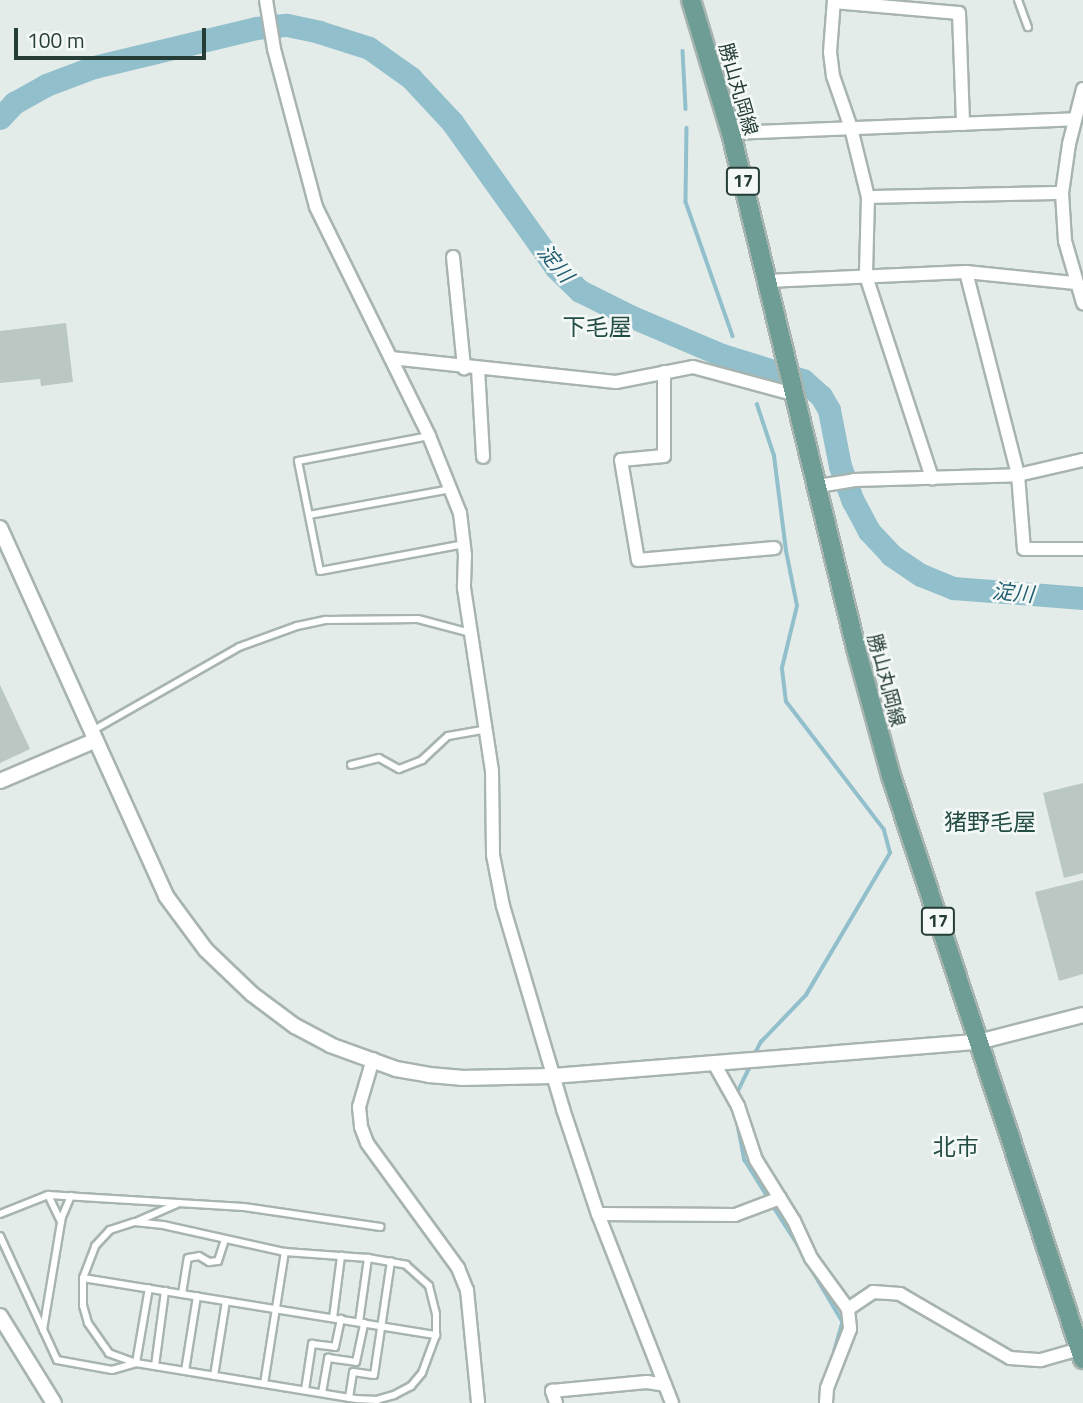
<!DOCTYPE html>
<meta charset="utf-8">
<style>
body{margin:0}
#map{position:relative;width:1083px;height:1403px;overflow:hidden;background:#e4ece9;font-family:"Titillium Web","Noto Sans JP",sans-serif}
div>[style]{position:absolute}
.stream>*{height:3.5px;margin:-1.75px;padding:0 1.75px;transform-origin:1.75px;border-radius:1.75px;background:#92bfcc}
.river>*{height:23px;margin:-11.5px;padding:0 11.5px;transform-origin:11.5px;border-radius:11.5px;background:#92bfcc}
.building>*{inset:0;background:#bac7c2}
.roads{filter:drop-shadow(2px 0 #a7b4b0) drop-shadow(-2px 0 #a7b4b0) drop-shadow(0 2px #a7b4b0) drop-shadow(0 -2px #a7b4b0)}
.service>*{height:6px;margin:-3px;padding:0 3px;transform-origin:3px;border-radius:3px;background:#fff}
.minor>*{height:12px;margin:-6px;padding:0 6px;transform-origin:6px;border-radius:6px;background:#fff}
.tertiary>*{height:14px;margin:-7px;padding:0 7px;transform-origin:7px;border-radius:7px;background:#fff}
.primary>*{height:18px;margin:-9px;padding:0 9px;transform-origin:9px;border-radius:9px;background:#6d9d94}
span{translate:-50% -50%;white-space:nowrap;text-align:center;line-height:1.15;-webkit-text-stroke:5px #f4f9f7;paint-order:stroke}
.shield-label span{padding:2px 5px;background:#f4f9f7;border:2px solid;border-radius:5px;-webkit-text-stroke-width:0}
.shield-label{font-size:18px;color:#253c37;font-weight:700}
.street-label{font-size:19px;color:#253c37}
.water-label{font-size:21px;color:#256072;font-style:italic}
.quarter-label{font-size:23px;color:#234c45}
.scale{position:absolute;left:14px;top:28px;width:192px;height:32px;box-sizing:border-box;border:4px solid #253c37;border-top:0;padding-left:9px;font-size:21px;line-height:24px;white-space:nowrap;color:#253c37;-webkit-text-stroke:5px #f4f9f7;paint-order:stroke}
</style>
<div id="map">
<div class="stream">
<div style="left:683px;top:51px;width:58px;rotate:87deg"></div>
<div style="left:687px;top:128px;width:74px;rotate:90.8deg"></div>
<div style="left:686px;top:202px;width:142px;rotate:70.7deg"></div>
<div style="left:754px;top:1055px;width:15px;rotate:-62deg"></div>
<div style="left:761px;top:1042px;width:65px;rotate:-46.2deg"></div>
<div style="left:806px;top:995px;width:165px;rotate:-59.4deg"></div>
<div style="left:890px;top:853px;width:24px;rotate:-105deg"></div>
<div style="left:884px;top:830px;width:161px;rotate:-127.4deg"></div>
<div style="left:786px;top:702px;width:34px;rotate:-97deg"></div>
<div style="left:782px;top:668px;width:64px;rotate:-76.4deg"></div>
<div style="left:797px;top:606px;width:56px;rotate:-101.3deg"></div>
<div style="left:786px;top:551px;width:96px;rotate:-97.2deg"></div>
<div style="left:774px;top:456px;width:54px;rotate:-108.4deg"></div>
<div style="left:737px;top:1093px;width:30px;rotate:-64deg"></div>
<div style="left:738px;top:1125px;width:36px;rotate:79deg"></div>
<div style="left:745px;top:1160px;width:44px;rotate:58.1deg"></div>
<div style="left:772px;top:1204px;width:52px;rotate:57.5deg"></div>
<div style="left:814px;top:1273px;width:57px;rotate:59.4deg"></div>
<div style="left:843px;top:1322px;width:29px;rotate:106deg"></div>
</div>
<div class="river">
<div style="left:0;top:118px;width:21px;rotate:-47deg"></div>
<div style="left:14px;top:103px;width:37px;rotate:-29deg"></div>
<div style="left:46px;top:85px;width:51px;rotate:-20.6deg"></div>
<div style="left:94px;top:67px;width:167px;rotate:-13.5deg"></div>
<div style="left:256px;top:28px;width:31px;rotate:-6deg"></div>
<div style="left:287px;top:25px;width:33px;rotate:12deg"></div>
<div style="left:319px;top:32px;width:52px;rotate:17.7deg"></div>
<div style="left:369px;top:48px;width:52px;rotate:35.5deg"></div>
<div style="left:411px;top:78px;width:60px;rotate:47deg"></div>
<div style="left:452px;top:122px;width:179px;rotate:54.5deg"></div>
<div style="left:556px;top:268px;width:33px;rotate:44deg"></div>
<div style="left:580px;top:291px;width:56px;rotate:26.6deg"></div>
<div style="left:630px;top:316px;width:100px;rotate:23deg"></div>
<div style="left:722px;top:355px;width:85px;rotate:17.2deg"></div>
<div style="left:803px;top:380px;width:24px;rotate:42deg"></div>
<div style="left:821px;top:396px;width:16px;rotate:60deg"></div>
<div style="left:829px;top:410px;width:57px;rotate:78.9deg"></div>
<div style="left:840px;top:466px;width:37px;rotate:70deg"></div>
<div style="left:853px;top:501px;width:34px;rotate:62deg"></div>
<div style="left:869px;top:531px;width:33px;rotate:47deg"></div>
<div style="left:891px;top:555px;width:36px;rotate:34deg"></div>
<div style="left:921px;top:575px;width:35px;rotate:22deg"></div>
<div style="left:953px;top:588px;width:130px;rotate:4.4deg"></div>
</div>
<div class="building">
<div style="clip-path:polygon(66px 323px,73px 382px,41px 386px,40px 379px,0 383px,0 331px)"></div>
<div style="clip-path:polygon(0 685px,30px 749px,0 763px)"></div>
<div style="clip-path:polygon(1083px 783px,1083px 873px,1064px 878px,1043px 793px)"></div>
<div style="clip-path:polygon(1083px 880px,1083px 974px,1059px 981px,1035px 892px)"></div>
</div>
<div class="roads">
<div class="service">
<div style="left:1018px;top:0;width:29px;rotate:70deg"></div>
<div style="left:429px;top:436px;width:133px;rotate:169.2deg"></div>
<div style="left:298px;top:461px;width:112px;rotate:78.7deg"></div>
<div style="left:320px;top:571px;width:147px;rotate:-10.6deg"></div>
<div style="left:309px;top:515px;width:143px;rotate:-10.4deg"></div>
<div style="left:92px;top:731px;width:169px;rotate:-29.7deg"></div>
<div style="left:239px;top:647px;width:62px;rotate:-19.9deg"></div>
<div style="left:297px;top:626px;width:30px;rotate:-12deg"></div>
<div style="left:326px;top:620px;width:92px;rotate:-0.6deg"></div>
<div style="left:418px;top:619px;width:55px;rotate:14.8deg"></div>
<div style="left:351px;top:765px;width:29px;rotate:-14deg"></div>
<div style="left:379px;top:758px;width:23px;rotate:29deg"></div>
<div style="left:399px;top:769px;width:25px;rotate:-21deg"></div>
<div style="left:422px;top:760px;width:35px;rotate:-43deg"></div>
<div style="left:448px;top:736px;width:39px;rotate:-10deg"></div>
<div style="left:48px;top:1195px;width:30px;rotate:64deg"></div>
<div style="left:0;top:1214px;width:52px;rotate:-21.6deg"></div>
<div style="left:48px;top:1195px;width:196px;rotate:3.5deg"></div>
<div style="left:244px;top:1207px;width:138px;rotate:8.3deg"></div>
<div style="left:138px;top:1221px;width:45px;rotate:-23.7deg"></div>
<div style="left:135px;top:1222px;width:28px;rotate:6deg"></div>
<div style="left:163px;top:1225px;width:125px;rotate:12.5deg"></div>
<div style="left:285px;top:1252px;width:83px;rotate:4.1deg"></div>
<div style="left:368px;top:1258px;width:39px;rotate:10deg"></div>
<div style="left:406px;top:1265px;width:31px;rotate:42deg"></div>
<div style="left:429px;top:1286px;width:29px;rotate:76deg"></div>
<div style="left:436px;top:1314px;width:21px;rotate:90deg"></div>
<div style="left:436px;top:1335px;width:40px;rotate:110.2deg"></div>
<div style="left:422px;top:1373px;width:17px;rotate:130deg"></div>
<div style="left:411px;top:1386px;width:19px;rotate:152deg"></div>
<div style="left:394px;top:1395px;width:18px;rotate:164deg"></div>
<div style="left:377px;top:1400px;width:21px;rotate:-177deg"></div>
<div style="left:356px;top:1399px;width:223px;rotate:-170.7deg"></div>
<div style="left:136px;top:1363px;width:29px;rotate:-160deg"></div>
<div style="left:109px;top:1353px;width:37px;rotate:-125deg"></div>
<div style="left:88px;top:1323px;width:18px;rotate:-106deg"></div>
<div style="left:83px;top:1306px;width:28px;rotate:-90deg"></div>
<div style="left:83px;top:1278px;width:34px;rotate:-69deg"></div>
<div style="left:95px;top:1246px;width:22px;rotate:-47deg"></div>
<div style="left:110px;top:1230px;width:26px;rotate:-18deg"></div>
<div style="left:0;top:1236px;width:136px;rotate:65.3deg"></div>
<div style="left:57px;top:1360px;width:56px;rotate:10.3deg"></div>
<div style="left:112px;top:1370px;width:25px;rotate:-16deg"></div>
<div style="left:136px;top:1363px;width:76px;rotate:-80.2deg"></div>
<div style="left:83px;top:1278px;width:358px;rotate:9.2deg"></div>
<div style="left:182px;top:1294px;width:36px;rotate:-81deg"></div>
<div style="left:188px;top:1258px;width:11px;rotate:-10deg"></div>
<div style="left:199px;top:1256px;width:12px;rotate:31deg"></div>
<div style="left:209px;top:1262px;width:9px;rotate:-6deg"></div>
<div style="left:218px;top:1261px;width:23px;rotate:-72deg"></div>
<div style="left:333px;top:1318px;width:63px;rotate:-82.6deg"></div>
<div style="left:359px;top:1322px;width:65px;rotate:-82deg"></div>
<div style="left:43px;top:1330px;width:115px;rotate:-80.5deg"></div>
<div style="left:62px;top:1217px;width:23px;rotate:-67deg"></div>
<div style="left:155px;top:1366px;width:76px;rotate:-82.4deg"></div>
<div style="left:185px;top:1371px;width:76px;rotate:-80.9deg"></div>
<div style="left:214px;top:1376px;width:76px;rotate:-80.9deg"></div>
<div style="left:264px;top:1384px;width:134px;rotate:-81deg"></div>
<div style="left:305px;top:1390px;width:47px;rotate:-81.3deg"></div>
<div style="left:312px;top:1344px;width:23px;rotate:7deg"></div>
<div style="left:335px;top:1347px;width:29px;rotate:-78deg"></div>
<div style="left:322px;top:1393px;width:36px;rotate:-80deg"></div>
<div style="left:328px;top:1358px;width:28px;rotate:8deg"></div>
<div style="left:356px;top:1362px;width:40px;rotate:-78deg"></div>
<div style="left:349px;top:1398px;width:26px;rotate:-81deg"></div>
<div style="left:353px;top:1372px;width:21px;rotate:8deg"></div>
<div style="left:374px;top:1375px;width:115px;rotate:-81.5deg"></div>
</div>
<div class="minor">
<div style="left:266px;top:0;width:50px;rotate:80.7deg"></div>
<div style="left:274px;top:49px;width:163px;rotate:75.1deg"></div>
<div style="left:316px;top:207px;width:255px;rotate:63.7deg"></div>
<div style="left:429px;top:436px;width:83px;rotate:68.1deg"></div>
<div style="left:460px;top:513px;width:42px;rotate:83.2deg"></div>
<div style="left:465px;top:555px;width:33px;rotate:92deg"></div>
<div style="left:464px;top:588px;width:185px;rotate:81.3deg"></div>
<div style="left:492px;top:771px;width:84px;rotate:89.3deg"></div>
<div style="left:493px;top:855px;width:52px;rotate:78.9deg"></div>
<div style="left:503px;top:906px;width:212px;rotate:73.5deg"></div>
<div style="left:563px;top:1109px;width:111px;rotate:71.6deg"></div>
<div style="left:598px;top:1214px;width:203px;rotate:68.6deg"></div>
<div style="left:834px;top:0;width:52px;rotate:94.4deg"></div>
<div style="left:830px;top:52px;width:24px;rotate:83deg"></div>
<div style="left:833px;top:76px;width:55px;rotate:70.9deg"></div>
<div style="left:851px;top:128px;width:71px;rotate:76.2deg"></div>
<div style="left:868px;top:197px;width:79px;rotate:91.5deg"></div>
<div style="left:866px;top:276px;width:213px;rotate:71.9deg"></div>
<div style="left:834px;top:2px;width:125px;rotate:5deg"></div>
<div style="left:959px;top:13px;width:111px;rotate:87.9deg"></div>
<div style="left:1083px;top:89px;width:57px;rotate:104.3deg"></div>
<div style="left:1069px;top:144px;width:49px;rotate:98.1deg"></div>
<div style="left:1062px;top:193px;width:48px;rotate:86.4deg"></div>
<div style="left:1065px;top:241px;width:65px;rotate:73.8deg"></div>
<div style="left:731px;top:133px;width:344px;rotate:-2.3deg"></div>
<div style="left:868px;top:197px;width:194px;rotate:-1.2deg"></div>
<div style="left:453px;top:257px;width:112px;rotate:84.3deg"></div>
<div style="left:966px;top:272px;width:210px;rotate:75.6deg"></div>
<div style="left:1018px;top:475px;width:74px;rotate:85.4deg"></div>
<div style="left:1024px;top:549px;width:59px"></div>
<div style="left:767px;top:281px;width:199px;rotate:-2.6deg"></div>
<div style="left:966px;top:272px;width:110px;rotate:5.8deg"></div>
<div style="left:391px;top:358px;width:226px;rotate:6.1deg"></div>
<div style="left:616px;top:382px;width:78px;rotate:-11deg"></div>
<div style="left:693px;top:367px;width:108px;rotate:15.1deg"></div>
<div style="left:478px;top:369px;width:88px;rotate:86.7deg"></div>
<div style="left:664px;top:372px;width:84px;rotate:90deg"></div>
<div style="left:664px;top:456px;width:43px;rotate:174.7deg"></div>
<div style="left:621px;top:460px;width:101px;rotate:80.4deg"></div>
<div style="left:638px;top:560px;width:137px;rotate:-5deg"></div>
<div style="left:818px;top:486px;width:36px;rotate:-9deg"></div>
<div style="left:854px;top:480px;width:164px;rotate:-1.7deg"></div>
<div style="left:1018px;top:475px;width:67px;rotate:-13deg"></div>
<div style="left:373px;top:1059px;width:50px;rotate:106.3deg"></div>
<div style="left:359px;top:1107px;width:20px;rotate:84deg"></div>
<div style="left:361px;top:1127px;width:17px;rotate:69deg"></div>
<div style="left:367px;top:1143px;width:155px;rotate:53.9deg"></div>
<div style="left:458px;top:1268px;width:24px;rotate:68deg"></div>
<div style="left:467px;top:1290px;width:114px;rotate:84.4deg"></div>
<div style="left:715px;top:1065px;width:47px;rotate:60.7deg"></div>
<div style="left:738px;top:1106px;width:57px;rotate:71.6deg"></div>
<div style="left:756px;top:1160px;width:72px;rotate:58.1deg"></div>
<div style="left:794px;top:1221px;width:41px;rotate:65.3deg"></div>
<div style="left:811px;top:1258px;width:63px;rotate:54deg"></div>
<div style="left:848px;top:1309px;width:20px;rotate:84deg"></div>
<div style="left:850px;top:1329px;width:63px;rotate:111.3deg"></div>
<div style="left:827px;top:1388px;width:15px;rotate:94deg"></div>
<div style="left:598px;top:1214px;width:137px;rotate:0.4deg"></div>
<div style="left:735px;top:1215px;width:48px;rotate:-20.7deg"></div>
<div style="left:848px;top:1309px;width:30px;rotate:-34deg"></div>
<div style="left:873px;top:1292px;width:27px;rotate:4deg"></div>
<div style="left:900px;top:1294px;width:127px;rotate:30.2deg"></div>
<div style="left:1010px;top:1358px;width:31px;rotate:4deg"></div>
<div style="left:1041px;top:1360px;width:41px;rotate:-15.8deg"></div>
<div style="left:556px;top:1403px;width:13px;rotate:-108deg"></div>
<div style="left:552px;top:1391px;width:95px;rotate:-5.4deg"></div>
<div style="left:647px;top:1382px;width:18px;rotate:9deg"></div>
</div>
<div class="tertiary">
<div style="left:0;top:528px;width:404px;rotate:65.7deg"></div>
<div style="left:166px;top:896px;width:67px;rotate:53.5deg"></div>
<div style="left:206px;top:950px;width:64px;rotate:43.7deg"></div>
<div style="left:252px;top:994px;width:54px;rotate:36.7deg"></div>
<div style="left:295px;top:1026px;width:40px;rotate:28deg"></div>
<div style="left:330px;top:1045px;width:70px;rotate:20deg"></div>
<div style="left:396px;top:1069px;width:34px;rotate:10deg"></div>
<div style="left:429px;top:1075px;width:32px;rotate:5deg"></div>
<div style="left:461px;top:1078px;width:92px;rotate:-1.2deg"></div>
<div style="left:553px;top:1076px;width:426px;rotate:-4.6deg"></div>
<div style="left:978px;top:1042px;width:108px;rotate:-14.4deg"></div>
<div style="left:0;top:781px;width:104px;rotate:-23.1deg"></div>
<div style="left:0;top:1316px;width:102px;rotate:58.2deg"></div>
</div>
<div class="primary">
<div style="left:691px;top:0;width:139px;rotate:73.3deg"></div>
<div style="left:731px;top:133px;width:530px;rotate:76.36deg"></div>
<div style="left:856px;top:648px;width:133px;rotate:74.7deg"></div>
<div style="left:891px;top:776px;width:614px;rotate:71.77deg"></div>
</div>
</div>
<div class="shield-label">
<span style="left:743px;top:181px">17</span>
<span style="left:938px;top:921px">17</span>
</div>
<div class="street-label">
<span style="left:739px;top:89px;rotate:74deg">勝山丸岡線</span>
<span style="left:887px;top:680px;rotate:75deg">勝山丸岡線</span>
</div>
<div class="water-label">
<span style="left:556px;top:263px;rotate:50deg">淀川</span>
<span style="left:1013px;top:592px;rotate:5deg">淀川</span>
</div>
<div class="quarter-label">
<span style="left:597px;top:327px">下毛屋</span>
<span style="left:990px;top:822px">猪野毛屋</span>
<span style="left:956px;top:1147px">北市</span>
</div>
<div class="scale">100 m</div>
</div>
